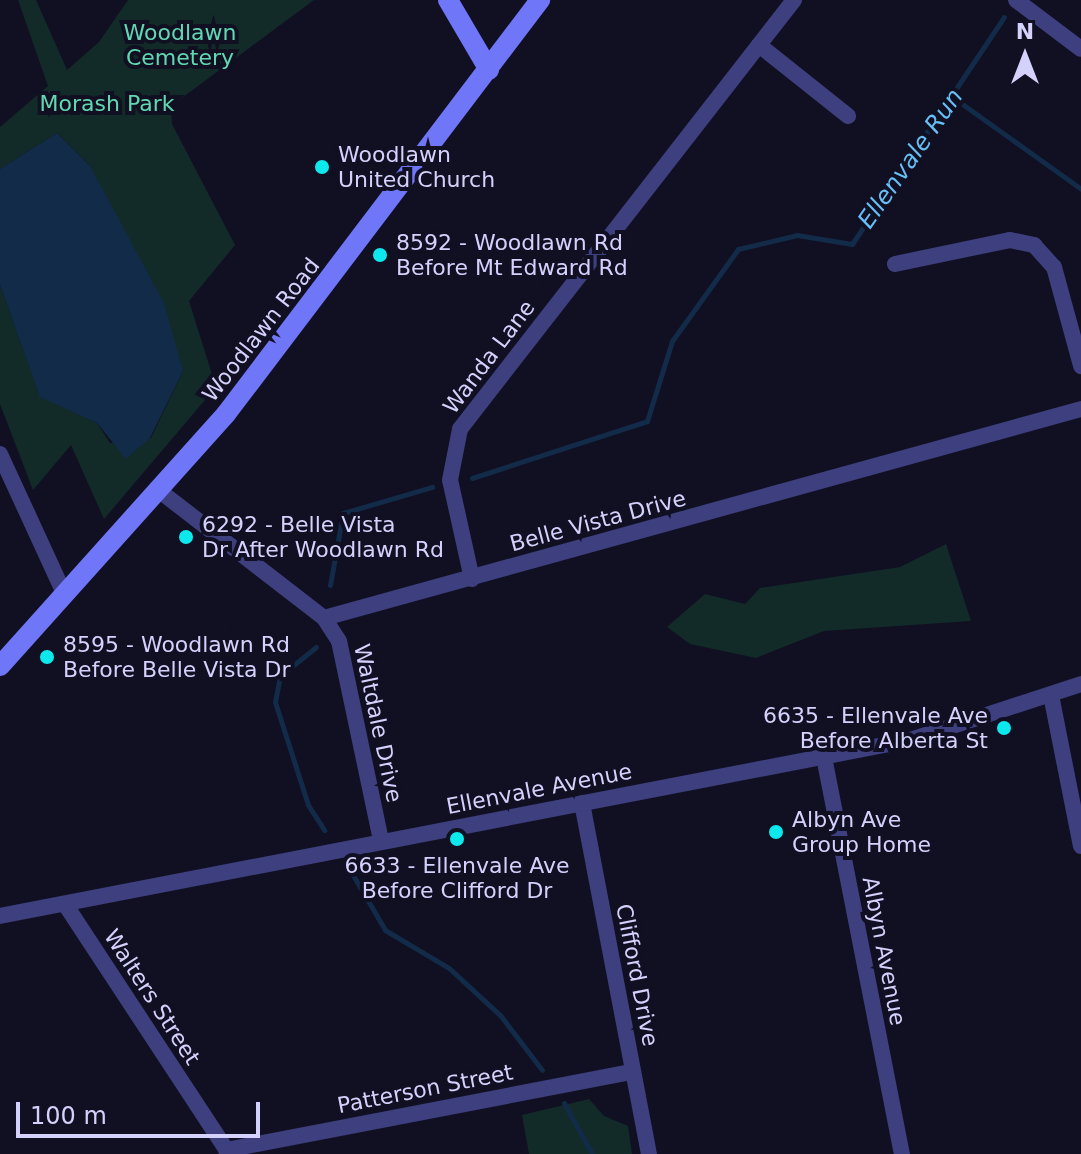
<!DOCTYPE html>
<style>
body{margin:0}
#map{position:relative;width:1081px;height:1154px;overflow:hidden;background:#110f22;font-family:"DejaVu Sans",sans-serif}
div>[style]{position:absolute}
.green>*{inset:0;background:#122b29}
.water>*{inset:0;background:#112b48}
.stream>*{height:5px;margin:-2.5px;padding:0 2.5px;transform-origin:2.5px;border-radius:2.5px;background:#112b48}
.street>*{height:16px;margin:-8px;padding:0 8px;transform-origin:8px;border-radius:8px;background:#3d3f7e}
.secondary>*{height:20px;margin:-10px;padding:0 10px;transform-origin:10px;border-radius:10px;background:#6f76f7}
.dots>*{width:22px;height:22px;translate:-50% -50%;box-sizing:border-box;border:4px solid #110f22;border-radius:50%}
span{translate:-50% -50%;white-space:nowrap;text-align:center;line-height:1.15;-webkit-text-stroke:8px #110f22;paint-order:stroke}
.park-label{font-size:22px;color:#62d8b2}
.poi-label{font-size:22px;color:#d4d2fc}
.left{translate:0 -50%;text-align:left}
.right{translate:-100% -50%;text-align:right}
.street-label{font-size:22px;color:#d4d2fc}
.water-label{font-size:24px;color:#66bff6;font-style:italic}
.north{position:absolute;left:985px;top:16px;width:80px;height:80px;-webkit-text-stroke:6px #110f22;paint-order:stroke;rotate:0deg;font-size:22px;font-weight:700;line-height:32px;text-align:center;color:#d4d2fc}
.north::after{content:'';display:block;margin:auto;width:28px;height:36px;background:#d4d2fc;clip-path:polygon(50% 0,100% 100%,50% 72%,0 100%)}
.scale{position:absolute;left:16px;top:1102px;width:244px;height:36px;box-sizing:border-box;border:4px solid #d4d2fc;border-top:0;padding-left:10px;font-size:24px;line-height:28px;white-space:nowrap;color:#d4d2fc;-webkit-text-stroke:6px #110f22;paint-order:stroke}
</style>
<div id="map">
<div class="green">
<div style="clip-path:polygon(18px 0,36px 0,67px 70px,99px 42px,128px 0,314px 0,171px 106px,172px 124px,235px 245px,189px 301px,216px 387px,104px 519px,71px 445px,33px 490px,0 404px,0 285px,40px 396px,97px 423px,110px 443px,151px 438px,183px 371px,90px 166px,57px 133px,0 169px,0 127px,48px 86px)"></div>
<div style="clip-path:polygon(946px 544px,971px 621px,824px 631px,756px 658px,690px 644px,667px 627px,705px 594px,745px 604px,760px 588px,900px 567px)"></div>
<div style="clip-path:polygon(589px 1099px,604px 1116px,628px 1126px,632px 1154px,529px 1154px,522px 1115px)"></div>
</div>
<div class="water">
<div style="clip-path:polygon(57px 133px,90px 166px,164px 303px,183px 371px,150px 438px,126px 459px,97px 423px,40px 397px,0 285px,0 169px)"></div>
</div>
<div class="stream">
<div style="left:954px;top:98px;width:156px;rotate:35.6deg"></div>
<div style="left:472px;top:478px;width:184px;rotate:-18deg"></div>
<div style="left:647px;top:421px;width:84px;rotate:-72.6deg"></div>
<div style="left:672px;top:341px;width:113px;rotate:-54.3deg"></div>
<div style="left:738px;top:249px;width:61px;rotate:-13.3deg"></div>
<div style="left:797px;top:235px;width:56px;rotate:9.3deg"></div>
<div style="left:852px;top:244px;width:273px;rotate:-56.2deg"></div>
<div style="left:330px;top:585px;width:73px;rotate:-79.8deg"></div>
<div style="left:343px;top:513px;width:93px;rotate:-16.3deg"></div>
<div style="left:316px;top:647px;width:46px;rotate:141.1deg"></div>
<div style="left:280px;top:676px;width:26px;rotate:101deg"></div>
<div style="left:275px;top:702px;width:108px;rotate:72.2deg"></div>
<div style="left:308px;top:805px;width:30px;rotate:57deg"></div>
<div style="left:350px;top:870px;width:69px;rotate:59.7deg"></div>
<div style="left:385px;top:930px;width:74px;rotate:30.7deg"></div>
<div style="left:449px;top:968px;width:69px;rotate:42.7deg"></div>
<div style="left:500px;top:1015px;width:69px;rotate:52.6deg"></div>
<div style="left:564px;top:1103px;width:58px;rotate:61.2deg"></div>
</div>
<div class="street">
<div style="left:1016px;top:0;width:81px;rotate:37deg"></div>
<div style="left:759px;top:45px;width:114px;rotate:38.6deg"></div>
<div style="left:895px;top:264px;width:117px;rotate:-11.8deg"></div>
<div style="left:1010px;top:240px;width:25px;rotate:12deg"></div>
<div style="left:1034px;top:245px;width:30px;rotate:48deg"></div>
<div style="left:1054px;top:267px;width:103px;rotate:74.7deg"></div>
<div style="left:0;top:454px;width:155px;rotate:65.3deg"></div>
<div style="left:161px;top:492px;width:206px;rotate:37.7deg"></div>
<div style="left:324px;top:618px;width:27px;rotate:57deg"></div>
<div style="left:339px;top:641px;width:204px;rotate:78.1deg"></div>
<div style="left:472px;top:579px;width:101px;rotate:-102.5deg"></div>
<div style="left:450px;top:480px;width:52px;rotate:-78.9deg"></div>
<div style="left:460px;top:429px;width:544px;rotate:-52.1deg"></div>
<div style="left:324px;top:618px;width:785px;rotate:-15.43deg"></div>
<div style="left:1051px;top:695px;width:154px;rotate:78.8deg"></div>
<div style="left:824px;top:757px;width:405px;rotate:78.9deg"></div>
<div style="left:582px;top:803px;width:357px;rotate:79.2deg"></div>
<div style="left:65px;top:904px;width:299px;rotate:56.7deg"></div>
<div style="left:0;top:916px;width:927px;rotate:-10.95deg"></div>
<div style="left:910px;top:740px;width:180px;rotate:-18.1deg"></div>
<div style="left:226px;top:1150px;width:413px;rotate:-10.9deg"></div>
</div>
<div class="secondary">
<div style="left:448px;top:0;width:81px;rotate:59.6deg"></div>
<div style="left:0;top:666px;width:338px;rotate:-48.1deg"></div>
<div style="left:226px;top:414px;width:520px;rotate:-52.82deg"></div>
</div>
<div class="dots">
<div style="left:322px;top:167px;background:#0de8ed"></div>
<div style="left:380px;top:255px;background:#0de8ed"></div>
<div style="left:186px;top:537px;background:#0de8ed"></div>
<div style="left:47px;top:657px;background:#0de8ed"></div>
<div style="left:1004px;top:728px;background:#0de8ed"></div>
<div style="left:776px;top:832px;background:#0de8ed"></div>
<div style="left:457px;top:839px;background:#0de8ed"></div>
</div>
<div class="park-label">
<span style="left:180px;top:45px">Woodlawn<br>Cemetery</span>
<span style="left:107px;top:104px">Morash Park</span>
</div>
<div class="poi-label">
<span class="left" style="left:338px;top:167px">Woodlawn<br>United Church</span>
<span class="left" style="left:396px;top:255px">8592 - Woodlawn Rd<br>Before Mt Edward Rd</span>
<span class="left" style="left:202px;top:537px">6292 - Belle Vista<br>Dr After Woodlawn Rd</span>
<span class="left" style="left:63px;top:657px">8595 - Woodlawn Rd<br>Before Belle Vista Dr</span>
<span class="right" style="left:988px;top:728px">6635 - Ellenvale Ave<br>Before Alberta St</span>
<span class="left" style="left:792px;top:832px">Albyn Ave<br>Group Home</span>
<span style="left:457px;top:878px">6633 - Ellenvale Ave<br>Before Clifford Dr</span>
</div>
<div class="street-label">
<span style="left:261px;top:330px;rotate:-52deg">Woodlawn Road</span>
<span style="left:489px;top:357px;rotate:-53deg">Wanda Lane</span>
<span style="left:598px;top:521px;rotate:-15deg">Belle Vista Drive</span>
<span style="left:378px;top:723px;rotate:78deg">Waltdale Drive</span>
<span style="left:539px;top:789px;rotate:-11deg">Ellenvale Avenue</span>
<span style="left:884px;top:951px;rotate:79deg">Albyn Avenue</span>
<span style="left:637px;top:975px;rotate:79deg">Clifford Drive</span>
<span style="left:152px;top:997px;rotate:57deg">Walters Street</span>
<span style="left:425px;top:1089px;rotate:-11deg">Patterson Street</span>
</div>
<div class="water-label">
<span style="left:911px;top:159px;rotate:-55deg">Ellenvale Run</span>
</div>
<div class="north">N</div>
<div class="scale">100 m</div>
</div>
